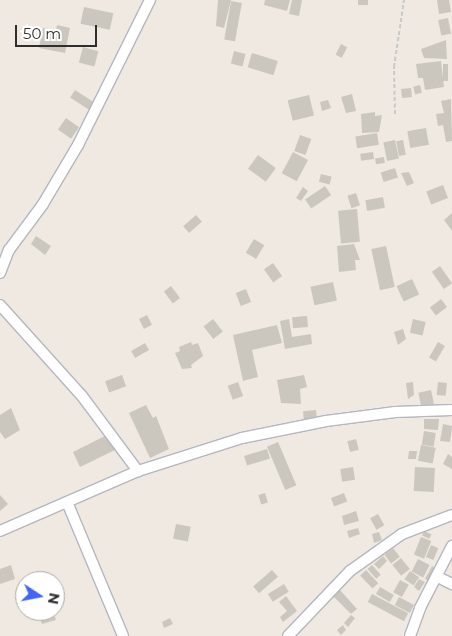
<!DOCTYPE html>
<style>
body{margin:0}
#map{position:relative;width:452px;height:636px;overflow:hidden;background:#efe9e1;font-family:Montserrat,sans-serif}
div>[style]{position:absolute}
.building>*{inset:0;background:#cbc7bf;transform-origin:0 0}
.path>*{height:2px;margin-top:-1px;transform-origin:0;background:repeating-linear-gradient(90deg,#c9c9c9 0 4px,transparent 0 6.5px)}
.roads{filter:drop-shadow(1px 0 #b4b7c1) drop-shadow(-1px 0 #b4b7c1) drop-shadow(0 1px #b4b7c1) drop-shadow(0 -1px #b4b7c1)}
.minor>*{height:10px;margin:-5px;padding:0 5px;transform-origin:5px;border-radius:5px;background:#fff}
span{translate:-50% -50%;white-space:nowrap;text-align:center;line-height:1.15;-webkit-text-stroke:5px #fff;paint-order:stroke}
.north{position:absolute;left:15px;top:571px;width:50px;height:50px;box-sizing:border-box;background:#fff;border:1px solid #ababab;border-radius:50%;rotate:101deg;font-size:14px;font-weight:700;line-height:20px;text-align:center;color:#2e2e2e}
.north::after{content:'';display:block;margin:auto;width:18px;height:22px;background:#4264fb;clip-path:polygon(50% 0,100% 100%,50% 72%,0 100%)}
.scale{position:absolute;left:15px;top:25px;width:82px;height:22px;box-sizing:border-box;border:2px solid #2e2e2e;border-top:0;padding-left:6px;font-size:15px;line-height:18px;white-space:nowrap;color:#2e2e2e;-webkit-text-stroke:4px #fff;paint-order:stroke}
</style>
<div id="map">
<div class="building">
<div style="clip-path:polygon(218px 0,231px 0,224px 28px,216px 26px)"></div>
<div style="clip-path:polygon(265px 0,290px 0,287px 11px,264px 5px)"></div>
<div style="clip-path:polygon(292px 0,302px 0,299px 16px,289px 14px)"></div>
<div style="left:358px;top:0;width:10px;height:5px"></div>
<div style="clip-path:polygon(437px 0,449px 0,451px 12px,439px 14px)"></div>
<div style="left:231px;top:1px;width:11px;height:39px;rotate:10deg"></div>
<div style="left:84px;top:7px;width:30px;height:17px;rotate:12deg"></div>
<div style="left:448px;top:18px;width:16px;height:10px;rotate:79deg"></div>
<div style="clip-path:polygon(57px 25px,70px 28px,65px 53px,39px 48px,43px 28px,56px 31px)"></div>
<div style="clip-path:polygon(446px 40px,447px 59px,424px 58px,421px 49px)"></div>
<div style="left:341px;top:44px;width:7px;height:12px;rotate:27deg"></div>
<div style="left:83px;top:47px;width:16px;height:16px;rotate:15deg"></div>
<div style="left:234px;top:51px;width:12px;height:13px;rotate:14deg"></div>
<div style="left:252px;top:53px;width:27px;height:15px;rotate:17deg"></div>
<div style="clip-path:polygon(441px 61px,444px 87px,425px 90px,423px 78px,418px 78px,416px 64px)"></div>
<div style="left:443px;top:64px;width:5px;height:17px"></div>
<div style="left:420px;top:85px;width:8px;height:7px;rotate:76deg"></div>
<div style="left:411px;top:88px;width:9px;height:10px;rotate:84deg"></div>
<div style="left:75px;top:90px;width:24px;height:9px;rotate:33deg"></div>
<div style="clip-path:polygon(352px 94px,356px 111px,346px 113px,341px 97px)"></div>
<div style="left:309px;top:95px;width:21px;height:22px;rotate:76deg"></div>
<div style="clip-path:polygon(451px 99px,452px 141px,446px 142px,443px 125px,438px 126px,436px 114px,444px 113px,441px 101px)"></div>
<div style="clip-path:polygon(328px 100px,331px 108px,322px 111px,320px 102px)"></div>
<div style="clip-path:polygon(375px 112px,375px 116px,382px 115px,379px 132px,362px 133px,361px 114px)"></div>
<div style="left:66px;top:118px;width:16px;height:14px;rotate:35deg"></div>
<div style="left:426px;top:128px;width:17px;height:19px;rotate:80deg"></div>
<div style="left:377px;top:133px;width:12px;height:22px;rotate:81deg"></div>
<div style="left:300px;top:135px;width:12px;height:17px;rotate:20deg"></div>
<div style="left:395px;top:140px;width:19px;height:12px;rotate:78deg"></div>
<div style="left:403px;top:140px;width:15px;height:7px;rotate:79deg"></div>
<div style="left:293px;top:152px;width:17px;height:24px;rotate:28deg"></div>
<div style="left:373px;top:152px;width:7px;height:13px;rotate:82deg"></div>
<div style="left:258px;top:155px;width:22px;height:17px;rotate:36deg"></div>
<div style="left:384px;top:157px;width:6px;height:9px;rotate:81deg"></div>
<div style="left:395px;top:168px;width:10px;height:15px;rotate:73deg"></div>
<div style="clip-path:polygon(409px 172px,414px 183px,407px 186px,401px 173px)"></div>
<div style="left:321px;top:174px;width:11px;height:8px;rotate:15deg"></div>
<div style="left:443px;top:185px;width:14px;height:18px;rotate:69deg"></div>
<div style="left:325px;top:186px;width:11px;height:24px;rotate:56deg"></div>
<div style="clip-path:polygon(303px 187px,308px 191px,301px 201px,296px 198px)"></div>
<div style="left:356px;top:193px;width:13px;height:9px;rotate:72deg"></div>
<div style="left:383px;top:197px;width:11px;height:18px;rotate:80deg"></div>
<div style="left:357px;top:209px;width:33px;height:19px;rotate:85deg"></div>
<div style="clip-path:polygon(452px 213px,452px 231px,444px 220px)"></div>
<div style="left:196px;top:215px;width:9px;height:17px;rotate:49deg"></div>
<div style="clip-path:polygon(36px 236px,51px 246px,45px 255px,31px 244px)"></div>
<div style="left:254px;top:239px;width:12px;height:16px;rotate:31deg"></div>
<div style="clip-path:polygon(354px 244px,360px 260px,355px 260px,356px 270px,339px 272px,337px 246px)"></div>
<div style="left:386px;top:246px;width:42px;height:15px;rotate:78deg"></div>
<div style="left:273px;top:263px;width:16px;height:11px;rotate:55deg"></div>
<div style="left:440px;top:266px;width:21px;height:10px;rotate:55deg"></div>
<div style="left:412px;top:279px;width:17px;height:17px;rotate:65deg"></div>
<div style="left:333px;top:282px;width:19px;height:23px;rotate:78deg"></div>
<div style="left:171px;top:286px;width:15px;height:9px;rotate:53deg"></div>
<div style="left:246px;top:289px;width:14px;height:11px;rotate:69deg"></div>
<div style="left:441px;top:299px;width:10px;height:14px;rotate:53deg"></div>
<div style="left:147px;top:315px;width:11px;height:9px;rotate:63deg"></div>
<div style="left:307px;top:316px;width:11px;height:15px;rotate:85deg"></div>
<div style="left:213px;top:319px;width:16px;height:12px;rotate:52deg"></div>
<div style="clip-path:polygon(289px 319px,292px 337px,311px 334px,312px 344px,285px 349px,280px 321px)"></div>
<div style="left:413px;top:319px;width:13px;height:14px;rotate:13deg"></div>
<div style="clip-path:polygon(277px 325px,282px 343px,252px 350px,258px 377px,243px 381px,233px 335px)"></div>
<div style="clip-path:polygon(403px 329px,406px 339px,398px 345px,394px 332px)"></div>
<div style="clip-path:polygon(191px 342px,192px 345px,198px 343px,203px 356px,191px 365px,192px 368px,182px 369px,175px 353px,180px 351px,179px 347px)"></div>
<div style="left:438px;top:342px;width:8px;height:18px;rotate:30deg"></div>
<div style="left:145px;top:343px;width:8px;height:16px;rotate:60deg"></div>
<div style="left:122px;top:375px;width:12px;height:18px;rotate:70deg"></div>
<div style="clip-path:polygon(304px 375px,307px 387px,300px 389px,301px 404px,281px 403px,277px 380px)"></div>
<div style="left:238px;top:382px;width:15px;height:11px;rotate:70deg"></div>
<div style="clip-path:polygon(413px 382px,414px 395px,408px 399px,406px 383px)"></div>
<div style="left:438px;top:382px;width:9px;height:13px;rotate:6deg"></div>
<div style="left:431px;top:390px;width:14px;height:13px;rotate:78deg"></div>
<div style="clip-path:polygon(146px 405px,153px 418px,156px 416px,169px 449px,150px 458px,129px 413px)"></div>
<div style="clip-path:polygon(11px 408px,20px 430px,5px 439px,0 432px,0 415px)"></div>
<div style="left:316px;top:410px;width:11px;height:13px;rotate:85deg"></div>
<div style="clip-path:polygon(424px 419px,439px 419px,438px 430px,424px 429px)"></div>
<div style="clip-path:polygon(443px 424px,452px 426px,450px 442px,440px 441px)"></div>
<div style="left:424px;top:431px;width:12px;height:14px;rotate:9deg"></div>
<div style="clip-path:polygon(107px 435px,114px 444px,115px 450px,80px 467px,73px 452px)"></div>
<div style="left:356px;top:439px;width:11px;height:9px;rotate:75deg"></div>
<div style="left:278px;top:442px;width:47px;height:12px;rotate:67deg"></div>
<div style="left:421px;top:445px;width:15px;height:16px;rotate:11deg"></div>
<div style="left:267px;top:449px;width:10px;height:24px;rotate:73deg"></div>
<div style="clip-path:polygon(409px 451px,417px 451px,416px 459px,408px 459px)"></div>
<div style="clip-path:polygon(448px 454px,452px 457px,452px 469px,443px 464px)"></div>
<div style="left:353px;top:467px;width:13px;height:13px;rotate:81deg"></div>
<div style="left:415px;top:467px;width:20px;height:24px;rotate:3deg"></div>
<div style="left:265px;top:493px;width:10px;height:7px;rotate:73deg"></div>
<div style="left:344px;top:493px;width:9px;height:14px;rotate:69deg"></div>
<div style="clip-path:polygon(0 495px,8px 504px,0 511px)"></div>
<div style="clip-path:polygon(356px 511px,359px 521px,344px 525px,342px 516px)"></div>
<div style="left:378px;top:514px;width:13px;height:9px;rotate:61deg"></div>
<div style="left:176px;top:524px;width:15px;height:15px;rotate:11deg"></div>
<div style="clip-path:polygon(358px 528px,360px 534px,349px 538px,347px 531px)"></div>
<div style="left:424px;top:531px;width:8px;height:5px;rotate:23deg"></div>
<div style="clip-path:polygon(379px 532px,382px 540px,374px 543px,372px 534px)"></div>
<div style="left:421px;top:537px;width:11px;height:19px;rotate:22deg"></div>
<div style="left:431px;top:545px;width:8px;height:13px;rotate:23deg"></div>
<div style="left:393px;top:548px;width:11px;height:11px;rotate:52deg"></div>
<div style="clip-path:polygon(383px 556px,387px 561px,379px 569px,374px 564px)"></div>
<div style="left:401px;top:558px;width:14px;height:11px;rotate:51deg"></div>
<div style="left:418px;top:559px;width:13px;height:14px;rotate:27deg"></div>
<div style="clip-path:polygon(11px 565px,15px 579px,0 584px,0 569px)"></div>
<div style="left:372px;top:565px;width:13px;height:6px;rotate:48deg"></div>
<div style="clip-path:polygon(432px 566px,436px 569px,429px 581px,425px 579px)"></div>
<div style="left:272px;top:570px;width:9px;height:25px;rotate:49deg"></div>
<div style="left:366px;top:570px;width:18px;height:8px;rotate:47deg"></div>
<div style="left:410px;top:571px;width:11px;height:10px;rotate:34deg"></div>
<div style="clip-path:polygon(419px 579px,425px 582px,419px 591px,414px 587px)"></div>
<div style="left:400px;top:580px;width:10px;height:14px;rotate:29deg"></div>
<div style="left:284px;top:584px;width:9px;height:19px;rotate:58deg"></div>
<div style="left:380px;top:587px;width:16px;height:8px;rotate:30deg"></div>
<div style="clip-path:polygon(339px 589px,357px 609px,351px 614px,332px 595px)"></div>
<div style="left:372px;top:594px;width:41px;height:9px;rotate:28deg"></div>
<div style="clip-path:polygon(286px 596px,297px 611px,283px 622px,280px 617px,287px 611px,279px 602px)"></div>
<div style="left:399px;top:597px;width:17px;height:9px;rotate:28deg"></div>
<div style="clip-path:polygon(38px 611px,53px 611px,56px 620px,42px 624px)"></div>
<div style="clip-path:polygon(351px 615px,355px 618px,348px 627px,344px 623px)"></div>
<div style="clip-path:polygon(170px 618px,173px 624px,164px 628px,162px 622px)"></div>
<div style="clip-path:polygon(343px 625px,346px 630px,341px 635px,337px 630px)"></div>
</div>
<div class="path">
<div style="left:395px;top:114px;width:47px;rotate:-91.2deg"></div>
<div style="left:394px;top:67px;width:68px;rotate:-81.5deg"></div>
</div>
<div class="roads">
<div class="minor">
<div style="left:0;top:273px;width:25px;rotate:-69deg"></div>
<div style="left:9px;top:250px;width:57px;rotate:-53.5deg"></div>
<div style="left:43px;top:204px;width:69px;rotate:-59.3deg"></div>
<div style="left:78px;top:145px;width:162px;rotate:-63.6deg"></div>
<div style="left:0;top:305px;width:122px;rotate:48deg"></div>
<div style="left:82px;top:396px;width:94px;rotate:53.3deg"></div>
<div style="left:67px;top:502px;width:145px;rotate:67.3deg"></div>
<div style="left:0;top:531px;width:150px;rotate:-23.5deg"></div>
<div style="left:138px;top:471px;width:109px;rotate:-17.6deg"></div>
<div style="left:242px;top:438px;width:86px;rotate:-11.4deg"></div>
<div style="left:326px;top:421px;width:70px;rotate:-7.4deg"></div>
<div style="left:395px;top:412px;width:57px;rotate:-2deg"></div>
<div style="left:438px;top:577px;width:16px;rotate:27deg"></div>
<div style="left:288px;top:636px;width:90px;rotate:-46.4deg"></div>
<div style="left:350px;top:571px;width:64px;rotate:-35.4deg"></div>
<div style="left:402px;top:534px;width:53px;rotate:-20.8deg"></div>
<div style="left:410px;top:636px;width:30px;rotate:-70deg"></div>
<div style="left:420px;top:608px;width:70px;rotate:-62.7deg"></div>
</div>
</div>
<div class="north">N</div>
<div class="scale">50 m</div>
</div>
